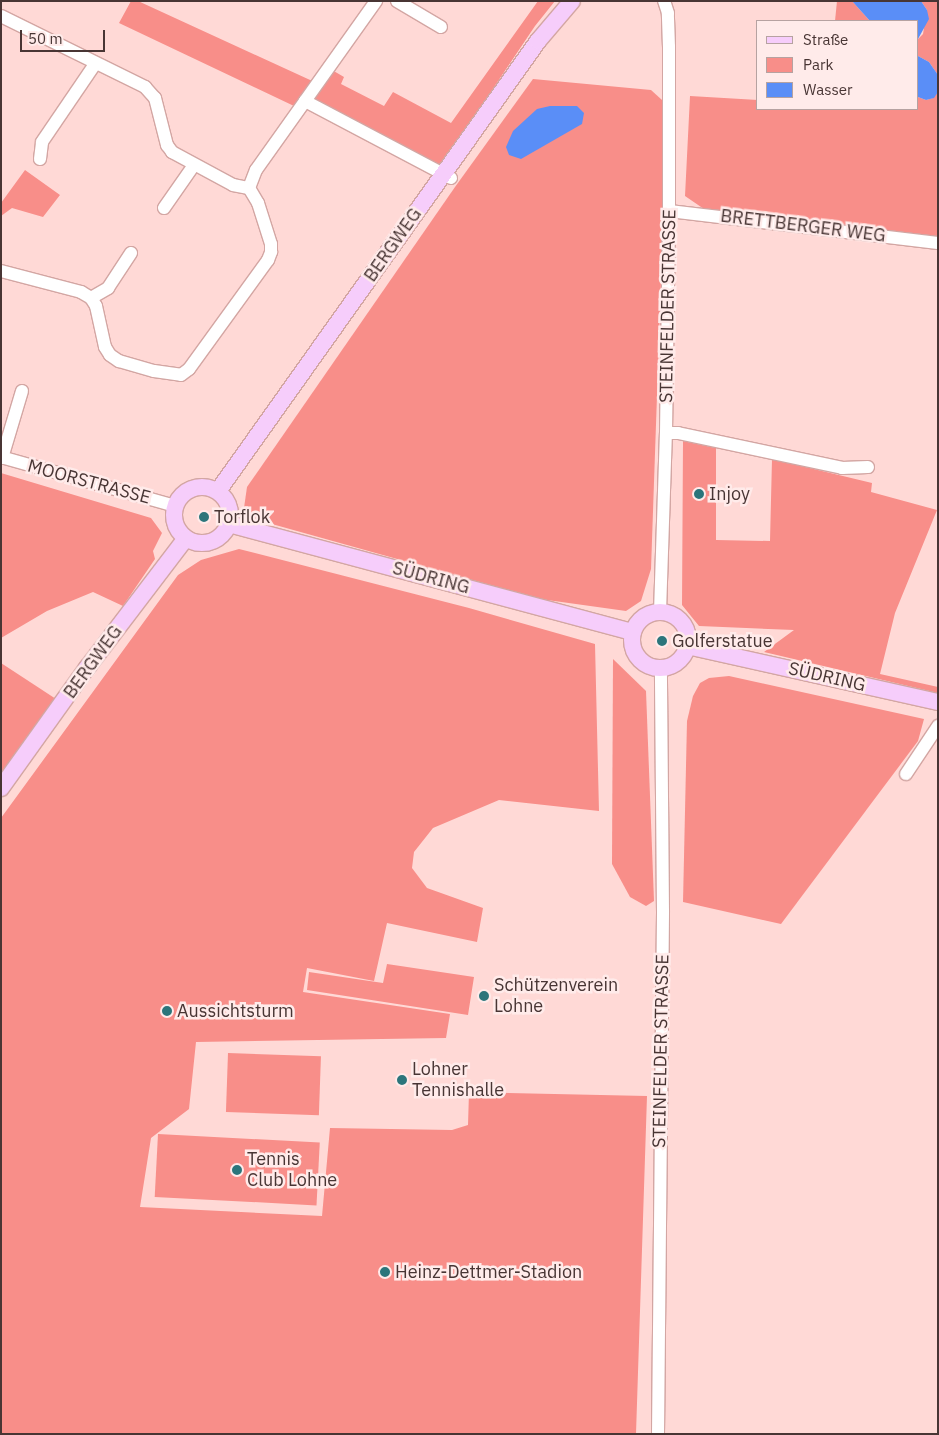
<!DOCTYPE html>
<meta charset="utf-8">
<style>
body{margin:0}
#map{position:relative;width:939px;height:1435px;overflow:hidden;background:#ffd9d6;font-family:"IBM Plex Sans",sans-serif}
div>[style]{position:absolute}
.green>*{inset:0;background:#f88e89;transform-origin:0 0}
.water>*{inset:0;background:#5a8ef7}
.roads{filter:drop-shadow(1px 0 #d3a6a3) drop-shadow(-1px 0 #d3a6a3) drop-shadow(0 1px #d3a6a3) drop-shadow(0 -1px #d3a6a3)}
.minor>*{height:12px;margin:-6px;padding:0 6px;transform-origin:6px;border-radius:6px;background:#fff}
.major>*{height:16px;margin:-8px;padding:0 8px;transform-origin:8px;border-radius:8px;background:#f6cdfb}
.major>.ring{margin:-8px;padding:0;box-sizing:content-box;background:none;border:16px solid #f6cdfb;border-radius:50%}
.dots>*{width:14px;height:14px;translate:-50% -50%;box-sizing:border-box;border:2px solid #ffebea;border-radius:50%}
span{translate:-50% -50%;white-space:nowrap;text-align:center;line-height:1.15;-webkit-text-stroke:5px #ffebea;paint-order:stroke}
.street-label{font-size:18px;color:#483534}
.poi-label{font-size:18px;color:#483534}
.left{translate:0 -50%;text-align:left}
.frame{position:absolute;inset:0;border:2px solid #483534;pointer-events:none}
.legend{position:absolute;left:756px;top:20px;width:162px;height:90px;box-sizing:border-box;background:#ffebea;border:1px solid #b6a2a1;margin:0;padding:6px 9px;list-style:none;font-size:15px;color:#483534}
.legend li{display:flex;align-items:center;gap:10px;height:25px}
.legend b{width:25px;border:1px solid #b6a2a1}
.scale{position:absolute;left:20px;top:30px;width:85px;height:22px;box-sizing:border-box;border:2px solid #483534;border-top:0;padding-left:6px;font-size:15px;line-height:18px;white-space:nowrap;color:#483534;-webkit-text-stroke:4px #ffebea;paint-order:stroke}
</style>
<div id="map">
<div class="green">
<div style="clip-path:polygon(131px 1px,138px 1px,321px 85px,332px 70px,344px 77px,341px 84px,384px 106px,393px 92px,451px 123px,538px 1px,555px 1px,535px 26px,441px 166px,305px 95px,294px 106px,119px 23px)"></div>
<div style="clip-path:polygon(837px 1px,852px 1px,870px 21px,835px 21px)"></div>
<div style="clip-path:polygon(921px 1px,938px 1px,938px 75px,929px 62px,918px 56px,918px 39px,923px 34px,927px 10px)"></div>
<div style="clip-path:polygon(533px 79px,651px 90px,662px 100px,663px 222px,651px 569px,641px 601px,626px 611px,540px 599px,254px 519px,244px 508px,247px 487px,455px 187px)"></div>
<div style="clip-path:polygon(938px 92px,938px 238px,704px 209px,685px 196px,690px 96px,758px 100px,758px 109px,918px 109px,918px 97px,926px 100px,933px 98px)"></div>
<div style="clip-path:polygon(25px 170px,60px 195px,43px 217px,12px 208px,1px 216px,1px 203px)"></div>
<div style="clip-path:polygon(683px 441px,716px 448px,716px 540px,770px 541px,772px 459px,872px 483px,871px 492px,937px 510px,895px 613px,880px 674px,938px 687px,938px 693px,764px 652px,794px 630px,699px 626px,682px 605px)"></div>
<div style="clip-path:polygon(1px 473px,151px 518px,162px 533px,153px 551px,155px 559px,123px 606px,93px 592px,47px 611px,1px 638px)"></div>
<div style="clip-path:polygon(239px 549px,469px 608px,595px 644px,599px 811px,499px 800px,433px 828px,414px 852px,412px 868px,427px 888px,483px 908px,477px 942px,387px 923px,374px 981px,307px 968px,303px 992px,450px 1014px,446px 1038px,196px 1042px,189px 1109px,151px 1138px,140px 1207px,322px 1216px,330px 1128px,452px 1130px,468px 1125px,469px 1092px,647px 1096px,636px 1434px,1px 1434px,1px 818px,178px 575px,201px 560px)"></div>
<div style="clip-path:polygon(613px 659px,646px 691px,654px 901px,646px 906px,630px 897px,612px 864px)"></div>
<div style="clip-path:polygon(1px 663px,56px 699px,1px 774px)"></div>
<div style="clip-path:polygon(729px 676px,924px 719px,918px 741px,781px 924px,683px 902px,687px 721px,693px 696px,700px 683px,709px 678px)"></div>
<div style="clip-path:polygon(387px 964px,474px 977px,468px 1015px,307px 990px,309px 972px,383px 983px)"></div>
<div style="left:228px;top:1053px;width:93px;height:59px;rotate:2deg"></div>
<div style="left:158px;top:1134px;width:162px;height:63px;rotate:3deg"></div>
</div>
<div class="water">
<div style="clip-path:polygon(852px 1px,921px 1px,927px 10px,929px 19px,918px 39px,918px 21px,870px 21px)"></div>
<div style="clip-path:polygon(918px 56px,929px 62px,938px 75px,938px 92px,934px 98px,926px 100px,918px 97px)"></div>
<div style="clip-path:polygon(550px 106px,577px 106px,584px 113px,582px 124px,521px 159px,509px 155px,506px 147px,513px 131px,537px 109px)"></div>
</div>
<div class="roads">
<div class="minor">
<div style="left:397px;top:1px;width:51px;rotate:30.6deg"></div>
<div style="left:1px;top:16px;width:161px;rotate:26.2deg"></div>
<div style="left:145px;top:87px;width:15px;rotate:48deg"></div>
<div style="left:155px;top:98px;width:49px;rotate:75.7deg"></div>
<div style="left:167px;top:145px;width:9px;rotate:54deg"></div>
<div style="left:172px;top:152px;width:69px;rotate:28.4deg"></div>
<div style="left:233px;top:185px;width:16px;rotate:11deg"></div>
<div style="left:305px;top:101px;width:123px;rotate:-54.6deg"></div>
<div style="left:40px;top:159px;width:17px;rotate:-83deg"></div>
<div style="left:42px;top:142px;width:94px;rotate:-55.8deg"></div>
<div style="left:164px;top:208px;width:52px;rotate:-55.1deg"></div>
<div style="left:669px;top:211px;width:271px;rotate:6.8deg"></div>
<div style="left:1px;top:271px;width:83px;rotate:14.7deg"></div>
<div style="left:81px;top:292px;width:12px;rotate:31deg"></div>
<div style="left:91px;top:298px;width:9px;rotate:58deg"></div>
<div style="left:96px;top:306px;width:42px;rotate:77.6deg"></div>
<div style="left:105px;top:347px;width:9px;rotate:58deg"></div>
<div style="left:110px;top:355px;width:11px;rotate:34deg"></div>
<div style="left:119px;top:361px;width:36px;rotate:16deg"></div>
<div style="left:154px;top:371px;width:27px;rotate:8deg"></div>
<div style="left:181px;top:375px;width:10px;rotate:-37deg"></div>
<div style="left:189px;top:369px;width:135px;rotate:-54.1deg"></div>
<div style="left:268px;top:260px;width:9px;rotate:-69deg"></div>
<div style="left:271px;top:252px;width:8px;rotate:-90deg"></div>
<div style="left:271px;top:244px;width:43px;rotate:-107.6deg"></div>
<div style="left:258px;top:203px;width:17px;rotate:-121deg"></div>
<div style="left:249px;top:188px;width:19px;rotate:-69deg"></div>
<div style="left:256px;top:170px;width:85px;rotate:-54.6deg"></div>
<div style="left:305px;top:101px;width:165px;rotate:27.8deg"></div>
<div style="left:91px;top:298px;width:20px;rotate:-30deg"></div>
<div style="left:108px;top:288px;width:42px;rotate:-56.7deg"></div>
<div style="left:666px;top:433px;width:12px"></div>
<div style="left:678px;top:433px;width:168px;rotate:12deg"></div>
<div style="left:842px;top:468px;width:26px;rotate:-2deg"></div>
<div style="left:1px;top:457px;width:181px;rotate:15.7deg"></div>
<div style="left:2px;top:458px;width:70px;rotate:-73.4deg"></div>
<div style="left:660px;top:612px;width:179px;rotate:-88.1deg"></div>
<div style="left:666px;top:433px;width:222px;rotate:-89.2deg"></div>
<div style="left:669px;top:211px;width:164px;rotate:-90deg"></div>
<div style="left:669px;top:47px;width:34px;rotate:-92deg"></div>
<div style="left:668px;top:13px;width:13px;rotate:-108deg"></div>
<div style="left:906px;top:774px;width:58px;rotate:-56.3deg"></div>
<div style="left:658px;top:1434px;width:523px;rotate:-89.45deg"></div>
<div style="left:663px;top:911px;width:243px;rotate:-90.5deg"></div>
</div>
<div class="major">
<div class="ring" style="left:174px;top:487px;width:40px;height:40px"></div>
<div style="left:218px;top:491px;width:552px;rotate:-54.58deg"></div>
<div style="left:538px;top:41px;width:52px;rotate:-49.6deg"></div>
<div style="left:229px;top:524px;width:418px;rotate:15deg"></div>
<div class="ring" style="left:632px;top:612px;width:40px;height:40px"></div>
<div style="left:687px;top:646px;width:257px;rotate:12.6deg"></div>
<div style="left:1px;top:788px;width:148px;rotate:-54.4deg"></div>
<div style="left:87px;top:668px;width:163px;rotate:-52.7deg"></div>
</div>
</div>
<div class="dots">
<div style="left:699px;top:494px;background:#2c757b"></div>
<div style="left:204px;top:517px;background:#2c757b"></div>
<div style="left:662px;top:641px;background:#2c757b"></div>
<div style="left:484px;top:996px;background:#2c757b"></div>
<div style="left:167px;top:1011px;background:#2c757b"></div>
<div style="left:402px;top:1080px;background:#2c757b"></div>
<div style="left:237px;top:1170px;background:#2c757b"></div>
<div style="left:385px;top:1272px;background:#2c757b"></div>
</div>
<div class="street-label">
<span style="left:803px;top:226px;rotate:7deg">BRETTBERGER WEG</span>
<span style="left:393px;top:245px;rotate:-55deg">BERGWEG</span>
<span style="left:668px;top:306px;rotate:-89deg">STEINFELDER STRASSE</span>
<span style="left:89px;top:482px;rotate:15deg">MOORSTRASSE</span>
<span style="left:431px;top:578px;rotate:15deg">SÜDRING</span>
<span style="left:93px;top:662px;rotate:-54deg">BERGWEG</span>
<span style="left:827px;top:677px;rotate:13deg">SÜDRING</span>
<span style="left:661px;top:1051px;rotate:-89deg">STEINFELDER STRASSE</span>
</div>
<div class="poi-label">
<span class="left" style="left:709px;top:494px">Injoy</span>
<span class="left" style="left:214px;top:517px">Torflok</span>
<span class="left" style="left:672px;top:641px">Golferstatue</span>
<span class="left" style="left:494px;top:996px">Schützenverein<br>Lohne</span>
<span class="left" style="left:177px;top:1011px">Aussichtsturm</span>
<span class="left" style="left:412px;top:1080px">Lohner<br>Tennishalle</span>
<span class="left" style="left:247px;top:1170px">Tennis<br>Club Lohne</span>
<span class="left" style="left:395px;top:1272px">Heinz-Dettmer-Stadion</span>
</div>
<div class="frame"></div>
<ul class="legend">
<li><b style="height:6px;background:#f6cdfb"></b>Straße</li>
<li><b style="height:14px;background:#f88e89"></b>Park</li>
<li><b style="height:14px;background:#5a8ef7"></b>Wasser</li>
</ul>
<div class="scale">50 m</div>
</div>
